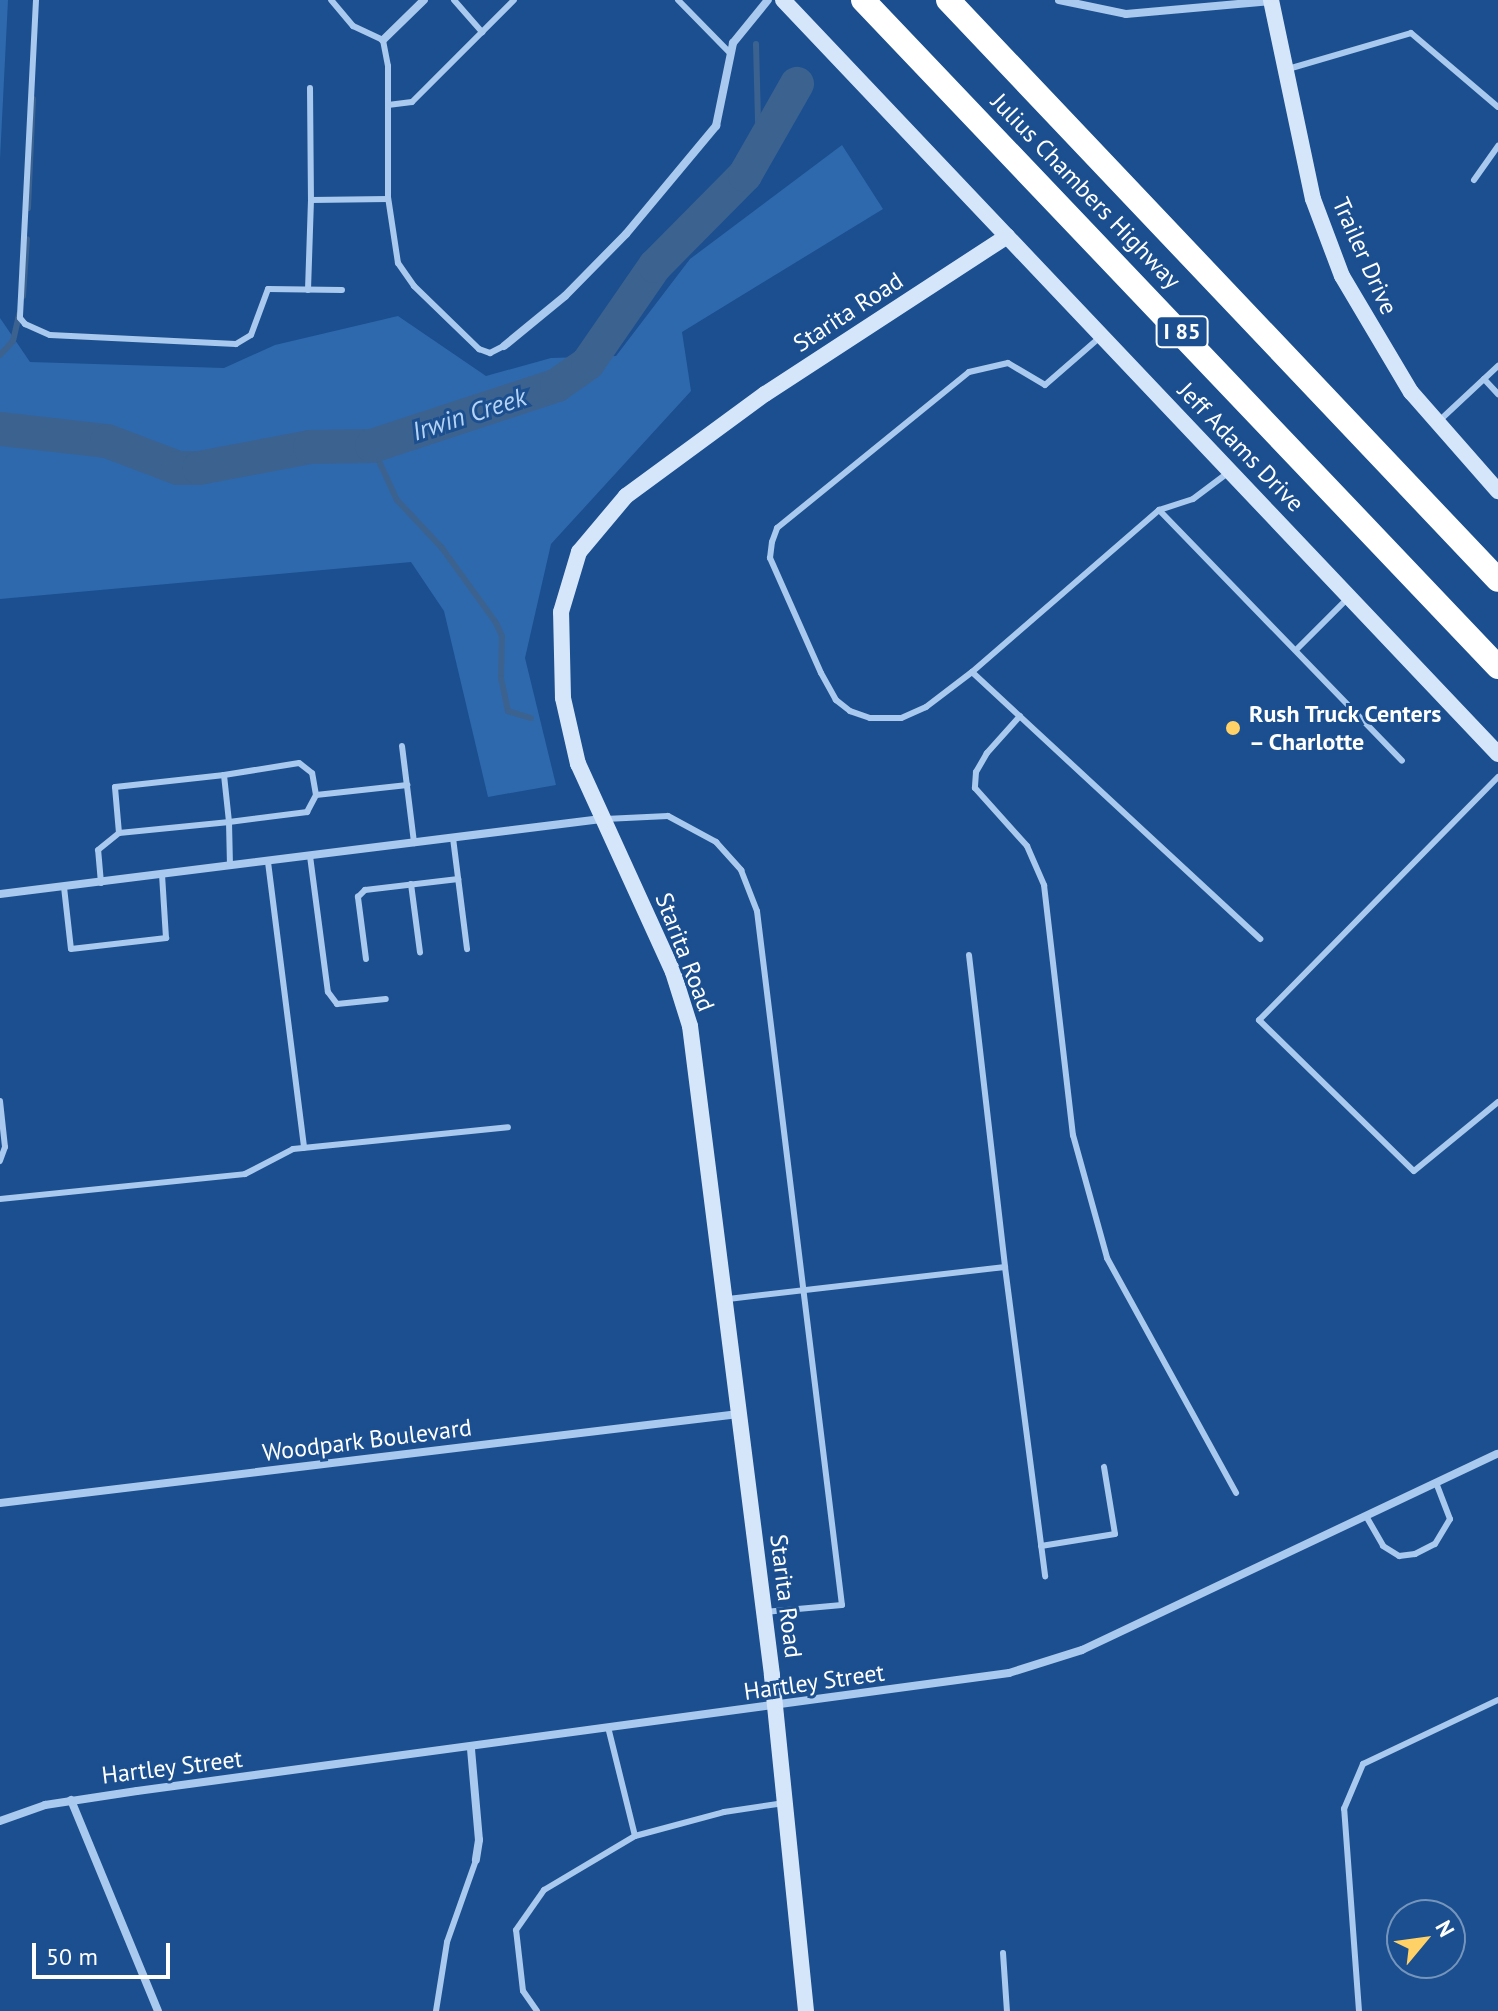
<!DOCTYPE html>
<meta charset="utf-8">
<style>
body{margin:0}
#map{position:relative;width:1498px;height:2011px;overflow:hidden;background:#1b4f8f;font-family:"PT Sans",sans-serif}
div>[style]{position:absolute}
.green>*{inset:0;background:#2e69ad}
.stream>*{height:6px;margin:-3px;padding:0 3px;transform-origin:3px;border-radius:3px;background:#3c6290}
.river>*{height:34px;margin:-17px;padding:0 17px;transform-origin:17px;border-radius:17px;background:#3c6290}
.lane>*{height:6px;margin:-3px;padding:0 3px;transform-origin:3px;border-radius:3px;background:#a9c9ee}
.street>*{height:8px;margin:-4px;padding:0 4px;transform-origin:4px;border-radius:4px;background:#a9c9ee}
.secondary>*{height:16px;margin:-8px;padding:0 8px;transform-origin:8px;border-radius:8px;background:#d6e6fa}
.highway>*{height:24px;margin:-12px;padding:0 12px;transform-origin:12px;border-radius:12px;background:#fff}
.dots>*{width:22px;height:22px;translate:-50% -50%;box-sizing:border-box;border:4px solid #1b4f8f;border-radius:50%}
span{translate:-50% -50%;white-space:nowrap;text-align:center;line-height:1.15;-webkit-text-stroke:6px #1b4f8f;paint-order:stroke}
.shield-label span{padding:2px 6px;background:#1b4f8f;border:2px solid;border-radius:6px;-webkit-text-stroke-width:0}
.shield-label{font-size:22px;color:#fff;font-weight:700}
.street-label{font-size:24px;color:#fff}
.poi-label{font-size:24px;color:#fff;font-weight:700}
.left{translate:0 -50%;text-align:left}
.water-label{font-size:26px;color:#b5d3f5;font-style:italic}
.north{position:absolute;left:1386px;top:1899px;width:80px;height:80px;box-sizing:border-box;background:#1b4f8f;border:2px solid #7695bc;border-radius:50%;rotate:61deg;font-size:22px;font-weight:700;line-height:32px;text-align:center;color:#fff}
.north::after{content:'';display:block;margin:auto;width:28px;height:36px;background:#ffd166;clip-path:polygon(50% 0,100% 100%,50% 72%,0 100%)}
.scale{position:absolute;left:32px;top:1943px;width:138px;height:36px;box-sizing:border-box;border:4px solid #fff;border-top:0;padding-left:10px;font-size:24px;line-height:28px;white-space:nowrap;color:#fff;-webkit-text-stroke:6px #1b4f8f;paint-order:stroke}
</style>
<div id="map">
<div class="green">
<div style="clip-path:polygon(0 0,8px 0,0 159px)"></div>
<div style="clip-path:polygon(842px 145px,883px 209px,682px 332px,691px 391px,551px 544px,525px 658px,556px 785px,488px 797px,444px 611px,411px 562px,0 599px,0 318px,30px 362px,224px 368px,275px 345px,398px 316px,486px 376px,551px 358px,616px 356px,690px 259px)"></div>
</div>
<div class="stream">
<div style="left:756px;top:44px;width:111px;rotate:88.5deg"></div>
<div style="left:28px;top:208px;width:109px;rotate:-87.4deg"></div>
<div style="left:23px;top:296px;width:57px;rotate:-86deg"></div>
<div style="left:0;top:355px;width:19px;rotate:-47deg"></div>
<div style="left:13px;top:341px;width:28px;rotate:-77deg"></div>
<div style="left:372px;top:446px;width:60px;rotate:65.2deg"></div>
<div style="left:397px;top:500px;width:66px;rotate:46.8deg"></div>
<div style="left:442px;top:548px;width:92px;rotate:54.2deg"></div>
<div style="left:496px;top:623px;width:14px;rotate:65deg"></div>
<div style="left:502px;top:636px;width:42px;rotate:91.4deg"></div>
<div style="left:501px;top:678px;width:34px;rotate:78deg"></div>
<div style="left:508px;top:711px;width:24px;rotate:17deg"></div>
</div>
<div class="river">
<div style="left:0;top:429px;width:108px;rotate:6.4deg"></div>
<div style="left:107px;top:441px;width:76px;rotate:20.8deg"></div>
<div style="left:178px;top:468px;width:21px"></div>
<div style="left:199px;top:468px;width:113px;rotate:-10.7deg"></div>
<div style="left:310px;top:447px;width:62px;rotate:-0.9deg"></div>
<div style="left:372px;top:446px;width:195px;rotate:-18.2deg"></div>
<div style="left:557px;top:385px;width:38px;rotate:-35deg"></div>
<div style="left:588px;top:363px;width:118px;rotate:-55.4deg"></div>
<div style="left:655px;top:266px;width:128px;rotate:-45.3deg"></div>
<div style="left:745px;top:175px;width:105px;rotate:-60.3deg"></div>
</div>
<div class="lane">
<div style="left:36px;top:0;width:318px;rotate:92.9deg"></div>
<div style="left:20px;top:318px;width:8px;rotate:50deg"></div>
<div style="left:25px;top:324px;width:27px;rotate:24deg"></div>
<div style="left:50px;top:335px;width:186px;rotate:2.8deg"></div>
<div style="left:236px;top:344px;width:17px;rotate:-31deg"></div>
<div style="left:251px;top:335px;width:49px;rotate:-69.7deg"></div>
<div style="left:268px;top:289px;width:74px;rotate:0.8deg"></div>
<div style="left:454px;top:0;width:43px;rotate:48.8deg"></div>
<div style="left:678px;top:0;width:74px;rotate:45.5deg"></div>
<div style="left:1288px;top:69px;width:128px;rotate:-16.3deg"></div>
<div style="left:1411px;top:33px;width:114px;rotate:40.4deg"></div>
<div style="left:310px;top:88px;width:112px;rotate:89.5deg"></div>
<div style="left:388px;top:105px;width:24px;rotate:-7deg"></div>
<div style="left:412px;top:102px;width:144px;rotate:-45deg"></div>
<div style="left:1474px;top:180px;width:42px;rotate:-54.8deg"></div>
<div style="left:388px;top:197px;width:67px;rotate:81.4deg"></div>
<div style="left:398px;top:263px;width:28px;rotate:55deg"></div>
<div style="left:414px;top:286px;width:91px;rotate:44.1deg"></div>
<div style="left:479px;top:349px;width:12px;rotate:20deg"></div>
<div style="left:490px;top:353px;width:16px;rotate:-27deg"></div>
<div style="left:308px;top:290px;width:90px;rotate:-88.1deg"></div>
<div style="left:311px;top:200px;width:77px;rotate:-0.7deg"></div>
<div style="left:388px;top:199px;width:133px;rotate:-90deg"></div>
<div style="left:388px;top:66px;width:26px;rotate:-101deg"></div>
<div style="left:383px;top:40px;width:33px;rotate:-155deg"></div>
<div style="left:353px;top:26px;width:34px;rotate:-130deg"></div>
<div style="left:1484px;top:379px;width:21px;rotate:47deg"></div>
<div style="left:1439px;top:421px;width:81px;rotate:-43deg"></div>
<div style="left:1229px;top:472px;width:45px;rotate:143.1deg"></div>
<div style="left:1193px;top:499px;width:36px;rotate:162deg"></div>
<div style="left:1159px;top:510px;width:247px;rotate:139.1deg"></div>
<div style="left:972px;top:672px;width:393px;rotate:42.8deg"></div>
<div style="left:1159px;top:510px;width:349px;rotate:45.9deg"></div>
<div style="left:1296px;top:650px;width:72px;rotate:-45deg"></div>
<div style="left:972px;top:672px;width:58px;rotate:142.7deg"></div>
<div style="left:926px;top:707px;width:27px;rotate:156deg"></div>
<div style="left:901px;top:718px;width:31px;rotate:180deg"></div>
<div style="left:870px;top:718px;width:21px;rotate:-161deg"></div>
<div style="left:850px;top:711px;width:18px;rotate:-142deg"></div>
<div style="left:836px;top:700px;width:31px;rotate:-119deg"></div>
<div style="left:821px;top:673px;width:126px;rotate:-113.9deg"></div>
<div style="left:770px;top:558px;width:16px;rotate:-83deg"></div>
<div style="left:772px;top:542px;width:15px;rotate:-70deg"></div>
<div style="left:777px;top:528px;width:247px;rotate:-39.1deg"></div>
<div style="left:969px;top:372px;width:40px;rotate:-13deg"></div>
<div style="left:1008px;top:363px;width:43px;rotate:30.7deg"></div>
<div style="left:1045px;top:385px;width:72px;rotate:-41deg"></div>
<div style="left:1020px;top:716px;width:50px;rotate:131.7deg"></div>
<div style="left:987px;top:753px;width:22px;rotate:120deg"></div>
<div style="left:976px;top:772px;width:16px;rotate:94deg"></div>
<div style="left:975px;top:788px;width:78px;rotate:48.1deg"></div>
<div style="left:1027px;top:846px;width:43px;rotate:66.4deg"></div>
<div style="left:1044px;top:885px;width:252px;rotate:83.4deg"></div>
<div style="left:1073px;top:1135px;width:128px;rotate:74.5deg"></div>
<div style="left:1107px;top:1258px;width:268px;rotate:61.2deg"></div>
<div style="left:402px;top:746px;width:98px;rotate:82.9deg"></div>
<div style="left:1498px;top:777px;width:341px;rotate:134.5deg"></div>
<div style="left:1259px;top:1020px;width:216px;rotate:44.3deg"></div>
<div style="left:1414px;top:1171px;width:109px;rotate:-39.4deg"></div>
<div style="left:316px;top:795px;width:92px;rotate:-6.3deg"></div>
<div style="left:605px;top:819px;width:63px;rotate:-2.7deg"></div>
<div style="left:668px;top:816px;width:55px;rotate:28.4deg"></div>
<div style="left:716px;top:842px;width:38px;rotate:48deg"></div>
<div style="left:741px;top:870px;width:44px;rotate:68.7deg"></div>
<div style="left:757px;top:911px;width:699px;rotate:83.02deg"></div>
<div style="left:842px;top:1605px;width:78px;rotate:174.9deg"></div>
<div style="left:119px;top:833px;width:46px;rotate:-95deg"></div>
<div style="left:115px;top:787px;width:110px;rotate:-6.3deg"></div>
<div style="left:224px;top:775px;width:47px;rotate:83.9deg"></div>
<div style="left:229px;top:822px;width:79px;rotate:-7.3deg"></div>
<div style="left:307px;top:812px;width:19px;rotate:-62deg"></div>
<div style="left:316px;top:795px;width:22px;rotate:-100deg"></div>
<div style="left:312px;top:773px;width:16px;rotate:-142deg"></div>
<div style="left:299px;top:763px;width:76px;rotate:170.9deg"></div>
<div style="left:453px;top:838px;width:112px;rotate:82.8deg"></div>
<div style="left:310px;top:856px;width:137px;rotate:82.5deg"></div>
<div style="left:328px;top:992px;width:15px;rotate:53deg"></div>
<div style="left:337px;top:1004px;width:49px;rotate:-5.8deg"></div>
<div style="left:268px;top:862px;width:288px;rotate:82.8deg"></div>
<div style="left:101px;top:883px;width:33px;rotate:-95deg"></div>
<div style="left:98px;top:850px;width:27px;rotate:-39deg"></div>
<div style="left:119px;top:833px;width:111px;rotate:-5.7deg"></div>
<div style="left:229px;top:822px;width:44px;rotate:88.7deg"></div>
<div style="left:411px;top:884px;width:69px;rotate:82.5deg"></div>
<div style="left:64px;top:887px;width:62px;rotate:83.6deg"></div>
<div style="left:71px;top:949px;width:96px;rotate:-6.6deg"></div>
<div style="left:166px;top:938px;width:63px;rotate:-93.6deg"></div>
<div style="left:969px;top:955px;width:314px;rotate:83.4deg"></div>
<div style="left:366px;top:959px;width:63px;rotate:-97.4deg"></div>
<div style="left:358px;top:897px;width:10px;rotate:-45deg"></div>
<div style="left:365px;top:890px;width:94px;rotate:-6.7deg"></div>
<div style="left:0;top:1101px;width:46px;rotate:83.8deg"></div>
<div style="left:5px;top:1147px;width:15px;rotate:110deg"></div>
<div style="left:0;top:1199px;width:246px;rotate:-5.8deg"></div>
<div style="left:245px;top:1174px;width:54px;rotate:-27.5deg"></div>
<div style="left:293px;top:1149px;width:216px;rotate:-5.8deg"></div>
<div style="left:728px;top:1299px;width:279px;rotate:-6.6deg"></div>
<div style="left:1005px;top:1267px;width:312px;rotate:82.6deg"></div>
<div style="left:1366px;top:1516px;width:34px;rotate:60deg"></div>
<div style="left:1383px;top:1546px;width:19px;rotate:32deg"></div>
<div style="left:1399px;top:1556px;width:16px;rotate:-7deg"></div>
<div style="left:1415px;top:1554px;width:22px;rotate:-27deg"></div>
<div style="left:1435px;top:1544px;width:29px;rotate:-59deg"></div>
<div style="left:1450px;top:1519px;width:39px;rotate:-111deg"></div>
<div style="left:1041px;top:1546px;width:75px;rotate:-9.2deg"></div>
<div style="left:1115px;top:1534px;width:68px;rotate:-99.3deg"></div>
<div style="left:609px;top:1731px;width:108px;rotate:76.1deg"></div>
<div style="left:635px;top:1836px;width:92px;rotate:-15.1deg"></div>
<div style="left:724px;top:1812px;width:61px;rotate:-8.5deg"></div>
<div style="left:1003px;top:1953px;width:58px;rotate:86.1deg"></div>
<div style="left:436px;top:2011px;width:70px;rotate:-80.9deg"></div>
<div style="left:447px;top:1942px;width:87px;rotate:-70.5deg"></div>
<div style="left:537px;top:2011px;width:24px;rotate:-125deg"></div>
<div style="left:523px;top:1991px;width:61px;rotate:-96.5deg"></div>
<div style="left:516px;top:1930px;width:49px;rotate:-55deg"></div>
<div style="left:544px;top:1890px;width:106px;rotate:-30.7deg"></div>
<div style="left:1359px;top:2011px;width:203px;rotate:-94.2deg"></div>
<div style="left:1344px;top:1809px;width:49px;rotate:-67.1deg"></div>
<div style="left:1363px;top:1764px;width:149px;rotate:-25.4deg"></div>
</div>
<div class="street">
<div style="left:1059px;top:0;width:68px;rotate:11.8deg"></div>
<div style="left:1126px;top:14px;width:146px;rotate:-5.1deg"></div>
<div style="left:383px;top:40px;width:57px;rotate:-44.3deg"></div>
<div style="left:504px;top:346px;width:79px;rotate:-39.3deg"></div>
<div style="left:565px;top:296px;width:87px;rotate:-45.5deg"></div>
<div style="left:626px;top:234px;width:141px;rotate:-50.2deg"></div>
<div style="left:716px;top:126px;width:85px;rotate:-78.4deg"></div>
<div style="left:733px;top:43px;width:55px;rotate:-50.9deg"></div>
<div style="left:0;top:894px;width:606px;rotate:-7.11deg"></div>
<div style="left:0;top:1503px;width:744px;rotate:-6.87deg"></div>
<div style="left:471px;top:1749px;width:91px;rotate:85deg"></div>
<div style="left:479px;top:1840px;width:20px;rotate:99deg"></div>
<div style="left:71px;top:1800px;width:228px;rotate:67.6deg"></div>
<div style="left:0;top:1821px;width:48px;rotate:-19.6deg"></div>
<div style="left:45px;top:1805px;width:93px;rotate:-8.7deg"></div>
<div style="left:137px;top:1791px;width:880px;rotate:-7.71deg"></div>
<div style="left:1009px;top:1673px;width:77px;rotate:-17.5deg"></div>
<div style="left:1082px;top:1650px;width:459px;rotate:-25.3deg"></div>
</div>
<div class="secondary">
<div style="left:783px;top:0;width:1039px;rotate:46.52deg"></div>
<div style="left:1271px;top:0;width:203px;rotate:78.1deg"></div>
<div style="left:1313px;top:199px;width:82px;rotate:69.4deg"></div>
<div style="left:1342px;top:276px;width:135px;rotate:59.3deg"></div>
<div style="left:1411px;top:392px;width:132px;rotate:48.7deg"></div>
<div style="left:806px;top:2011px;width:338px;rotate:-95.8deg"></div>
<div style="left:772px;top:1675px;width:654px;rotate:-97.2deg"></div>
<div style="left:690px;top:1026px;width:57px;rotate:-107.5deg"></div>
<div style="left:673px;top:972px;width:229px;rotate:-114.5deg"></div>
<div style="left:578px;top:764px;width:68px;rotate:-102.8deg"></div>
<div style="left:563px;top:698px;width:86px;rotate:-91.3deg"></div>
<div style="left:561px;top:612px;width:63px;rotate:-73.3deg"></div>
<div style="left:579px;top:552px;width:73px;rotate:-50deg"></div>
<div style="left:626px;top:496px;width:172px;rotate:-36.3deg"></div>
<div style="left:765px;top:394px;width:289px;rotate:-33.1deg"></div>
</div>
<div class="highway">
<div style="left:863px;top:0;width:921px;rotate:46.41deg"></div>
<div style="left:948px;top:0;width:799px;rotate:46.52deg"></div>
</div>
<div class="dots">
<div style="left:1233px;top:728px;background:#ffd166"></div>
</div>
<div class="shield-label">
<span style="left:1182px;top:332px">I 85</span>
</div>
<div class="street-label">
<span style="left:1086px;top:191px;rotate:46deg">Julius Chambers Highway</span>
<span style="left:1365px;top:256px;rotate:66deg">Trailer Drive</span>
<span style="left:848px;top:312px;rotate:-33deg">Starita Road</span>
<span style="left:1241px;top:447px;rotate:46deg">Jeff Adams Drive</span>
<span style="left:685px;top:952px;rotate:69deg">Starita Road</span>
<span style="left:367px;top:1440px;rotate:-7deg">Woodpark Boulevard</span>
<span style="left:786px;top:1596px;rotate:83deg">Starita Road</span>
<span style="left:814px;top:1682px;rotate:-8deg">Hartley Street</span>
<span style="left:172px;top:1767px;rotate:-7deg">Hartley Street</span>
</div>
<div class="poi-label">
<span class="left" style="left:1249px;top:728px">Rush Truck Centers<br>– Charlotte</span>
</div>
<div class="water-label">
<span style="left:469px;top:414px;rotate:-18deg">Irwin Creek</span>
</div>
<div class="north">N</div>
<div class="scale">50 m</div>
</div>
